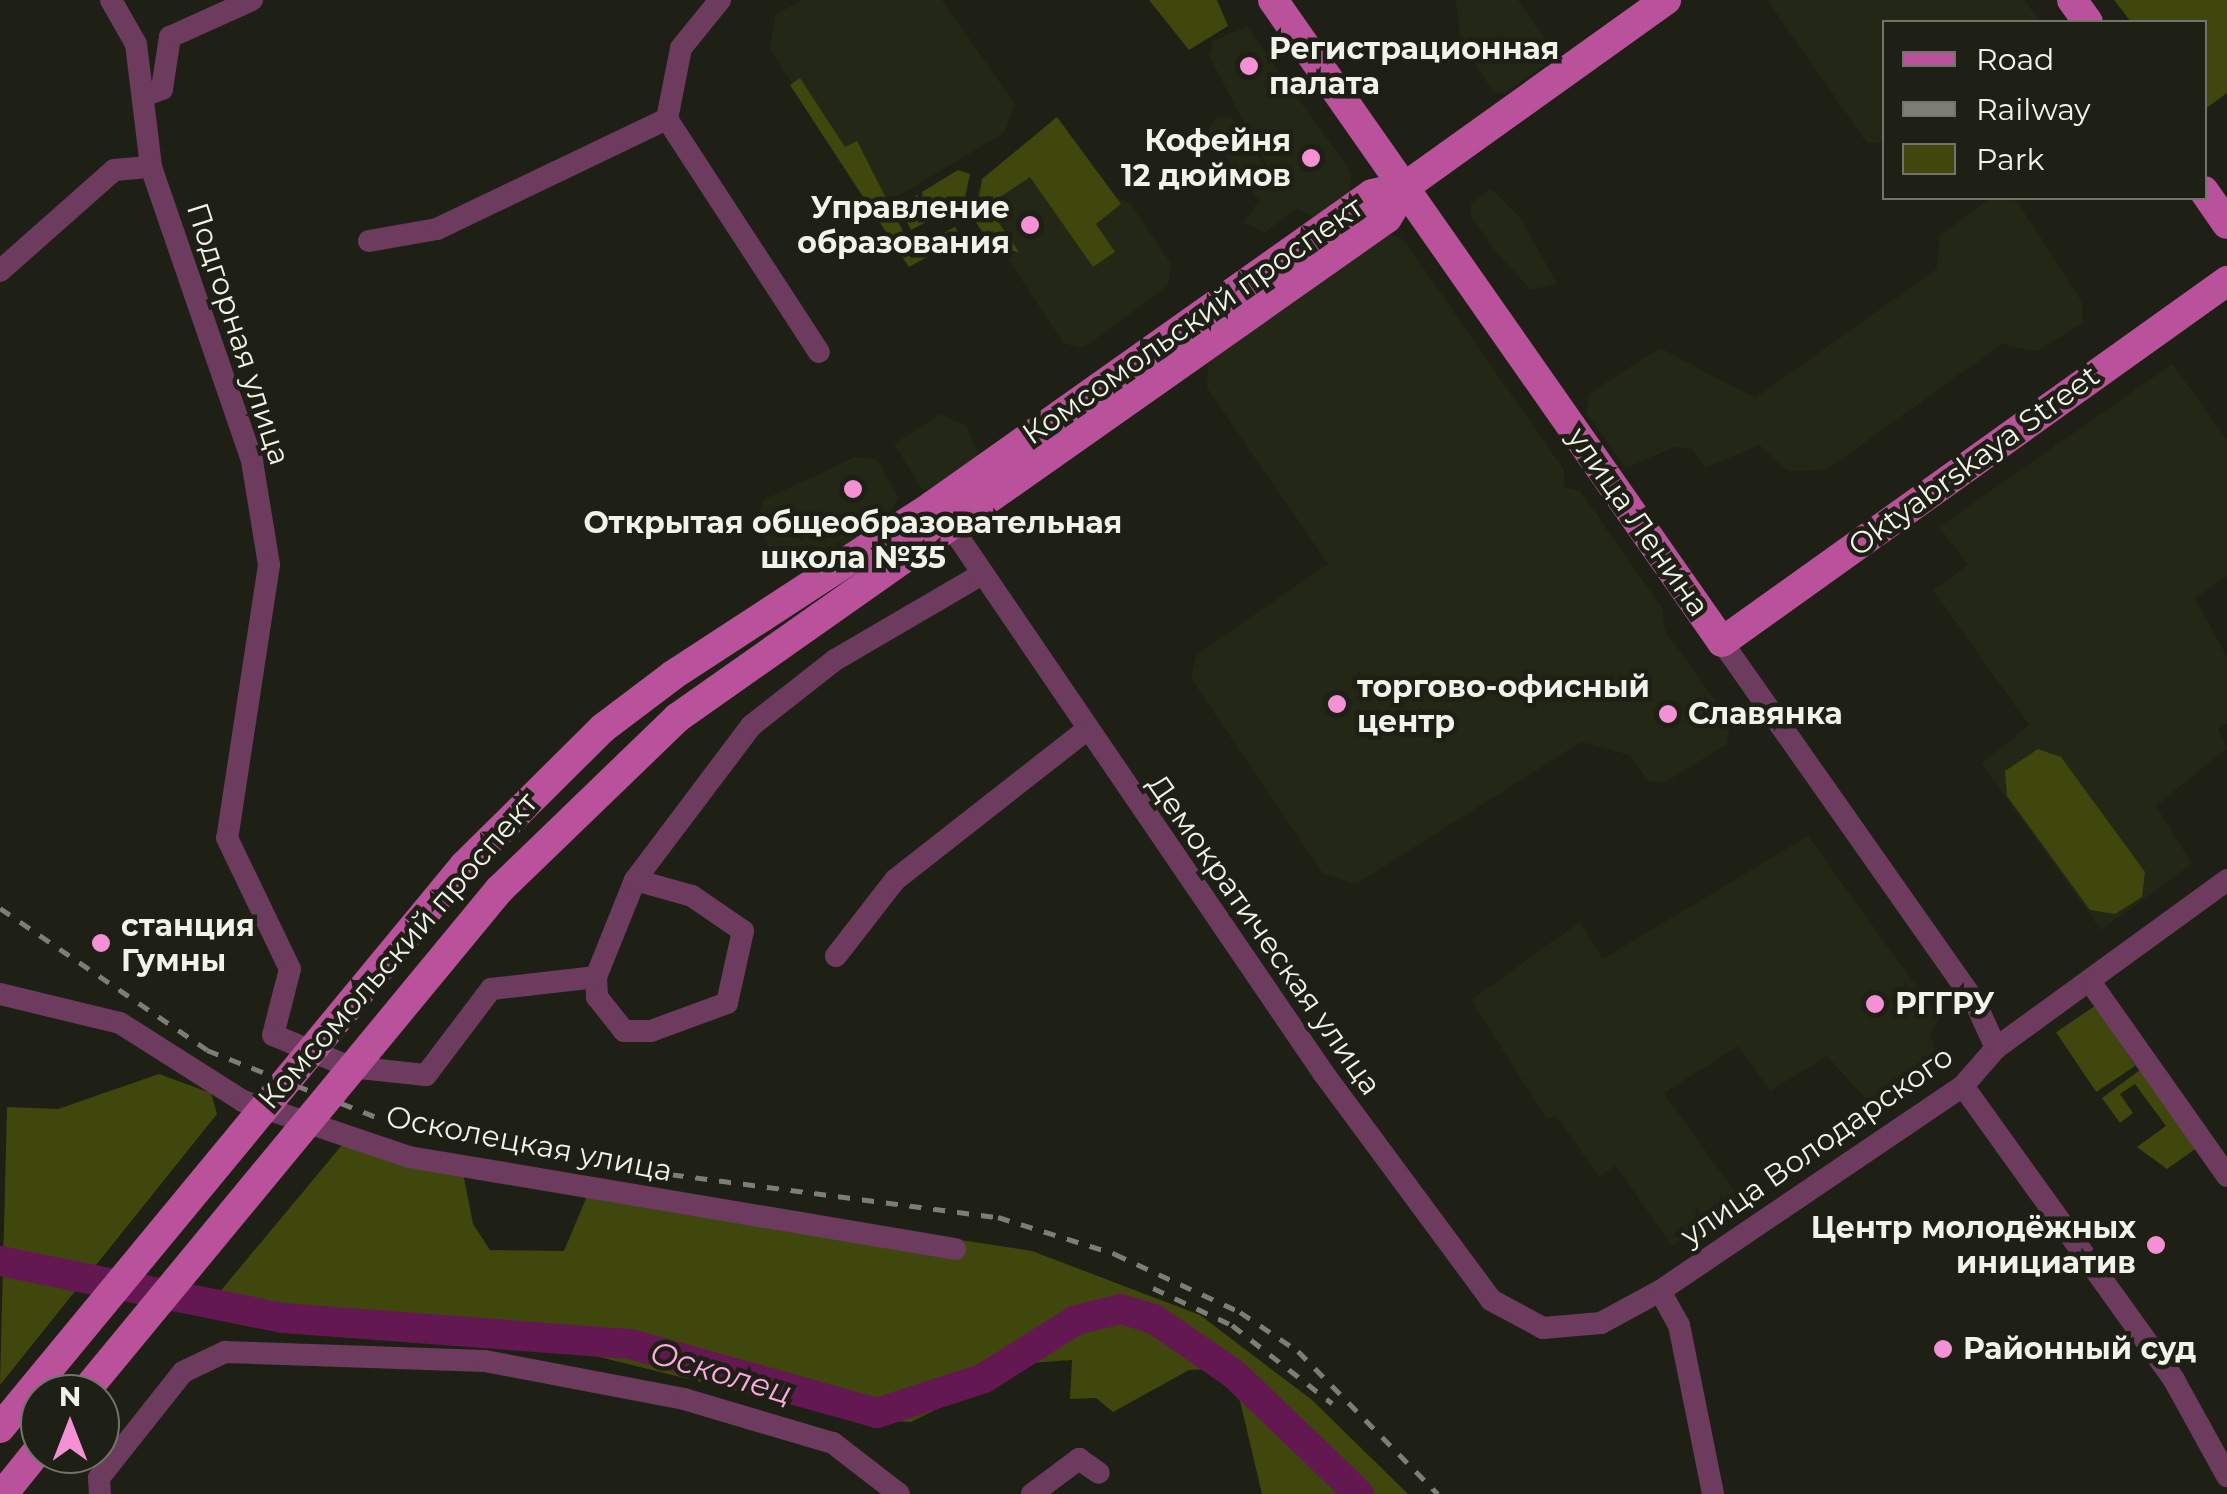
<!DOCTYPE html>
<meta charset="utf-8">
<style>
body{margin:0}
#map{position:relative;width:2227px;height:1494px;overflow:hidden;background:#1e2015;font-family:Montserrat,sans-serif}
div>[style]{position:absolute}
.built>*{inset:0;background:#232716}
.green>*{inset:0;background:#3f470d;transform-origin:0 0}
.river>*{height:30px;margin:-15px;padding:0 15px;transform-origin:15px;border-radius:15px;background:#641851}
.minor>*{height:22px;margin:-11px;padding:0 11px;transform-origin:11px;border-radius:11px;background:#6c3b5d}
.major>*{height:30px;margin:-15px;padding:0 15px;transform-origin:15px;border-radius:15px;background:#b9529b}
.rail>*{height:5px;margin-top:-2.5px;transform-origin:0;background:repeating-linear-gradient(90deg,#7d7f76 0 12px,transparent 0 24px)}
.major-bridge>*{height:30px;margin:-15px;padding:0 15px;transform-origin:15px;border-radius:15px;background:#b9529b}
.dots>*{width:28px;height:28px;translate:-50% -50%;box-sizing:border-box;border:5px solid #1e2015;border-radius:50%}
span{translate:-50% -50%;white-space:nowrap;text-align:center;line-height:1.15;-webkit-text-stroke:9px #1e2015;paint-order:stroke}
.poi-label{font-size:30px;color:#f1f3eb;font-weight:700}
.left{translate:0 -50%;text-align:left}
.right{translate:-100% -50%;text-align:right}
.street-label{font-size:30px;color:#f1f3eb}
.water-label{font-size:32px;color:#fea7e1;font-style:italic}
.legend{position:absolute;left:1882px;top:20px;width:325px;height:180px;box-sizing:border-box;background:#1e2015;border:2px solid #72746b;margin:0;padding:12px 18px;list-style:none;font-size:30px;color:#f1f3eb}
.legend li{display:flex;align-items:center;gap:20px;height:50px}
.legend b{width:50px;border:2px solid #72746b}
.north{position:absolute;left:20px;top:1374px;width:100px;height:100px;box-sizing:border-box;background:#1e2015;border:2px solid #72746b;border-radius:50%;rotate:0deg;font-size:28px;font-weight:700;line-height:40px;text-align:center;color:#f1f3eb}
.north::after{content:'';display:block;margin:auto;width:35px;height:45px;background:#f491d4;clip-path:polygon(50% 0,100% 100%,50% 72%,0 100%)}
</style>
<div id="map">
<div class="built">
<div style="clip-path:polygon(801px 0,942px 0,1015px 104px,1004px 133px,895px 198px,863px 196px,770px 49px,775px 15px)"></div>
<div style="clip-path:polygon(1456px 0,1518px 0,1548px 44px,1546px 64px,1504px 94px,1493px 91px,1461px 43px)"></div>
<div style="clip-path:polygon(1767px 0,2024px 0,2041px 22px,1884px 22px,1884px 142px,1867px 143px)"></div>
<div style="clip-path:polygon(1247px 27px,1351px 172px,1350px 196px,1317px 218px,1295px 209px,1264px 233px,1244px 222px,1259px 201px,1208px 133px,1215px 118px,1231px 117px,1272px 176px,1209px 56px,1213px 41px)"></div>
<div style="clip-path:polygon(1023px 158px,1130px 203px,1171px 264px,1168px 286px,1083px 348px,1063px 343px,973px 204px,979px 188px)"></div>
<div style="clip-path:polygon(1491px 189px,1520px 217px,1557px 284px,1531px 290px,1497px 253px,1471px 216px,1471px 203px)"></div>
<div style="clip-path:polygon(1990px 198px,2017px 201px,2082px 302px,2083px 323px,2037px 351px,2002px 344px,1826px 470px,1787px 471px,1759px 445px,1705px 468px,1692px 449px,1674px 447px,1626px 468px,1586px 413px,1590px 393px,1660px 348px,1755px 398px,1937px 269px,1940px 235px)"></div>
<div style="clip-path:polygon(1382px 232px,1403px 239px,1564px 470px,1564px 487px,1580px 491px,1662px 608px,1665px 630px,1730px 722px,1727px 744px,1666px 782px,1649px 781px,1629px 755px,1581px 742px,1356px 884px,1323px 874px,1191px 678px,1197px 654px,1328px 564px,1207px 388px,1208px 360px)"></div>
<div style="clip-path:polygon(2172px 364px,2227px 439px,2227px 576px,2195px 598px,2227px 657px,2227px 723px,2218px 729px,2227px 748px,2156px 806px,2192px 864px,2101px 930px,1982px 764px,2029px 725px,1933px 590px,1968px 565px,1939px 527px)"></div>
<div style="clip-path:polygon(940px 414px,966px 425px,978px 453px,974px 471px,936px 493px,922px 489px,894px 444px)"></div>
<div style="clip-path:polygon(855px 457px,877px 459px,898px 497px,888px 521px,801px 569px,775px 561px,757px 522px,763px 500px)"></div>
<div style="clip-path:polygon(1808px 836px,1939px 1018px,1930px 1035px,1938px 1057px,1873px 1107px,1827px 1056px,1770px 1091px,1738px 1046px,1664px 1093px,1739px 1198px,1672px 1246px,1616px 1166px,1599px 1176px,1555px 1115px,1547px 1119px,1471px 1000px,1580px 922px,1603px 959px)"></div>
</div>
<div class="green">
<div style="clip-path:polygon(1149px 0,1217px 0,1228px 26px,1189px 50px)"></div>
<div style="clip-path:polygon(2114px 0,2227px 0,2227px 93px,2205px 109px,2204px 22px,2131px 22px)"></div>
<div style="clip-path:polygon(800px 78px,845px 147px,857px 141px,912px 249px,955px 227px,961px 238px,909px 267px,790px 85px)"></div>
<div style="clip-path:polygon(1057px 117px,1121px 204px,1096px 224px,1115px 252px,1093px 267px,1030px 177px,987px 206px,1019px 252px,993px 247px,975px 221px,982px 179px)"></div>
<div style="clip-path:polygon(958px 170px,970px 174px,964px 202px,911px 230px,899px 206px)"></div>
<div style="clip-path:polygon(2038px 749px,2061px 757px,2145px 872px,2142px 897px,2115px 914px,2090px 910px,2007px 796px,2005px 771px)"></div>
<div style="left:2095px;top:1006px;width:72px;height:47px;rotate:56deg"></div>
<div style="clip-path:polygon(2144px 1067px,2201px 1145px,2167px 1169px,2137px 1147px,2166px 1126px,2135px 1084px,2120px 1094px,2133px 1113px,2120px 1123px,2102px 1098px)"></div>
<div style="clip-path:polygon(159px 1074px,211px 1093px,217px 1114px,0 1385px,7px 1107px,58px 1109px)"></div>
<div style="clip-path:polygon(352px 1133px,463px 1173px,473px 1224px,490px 1250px,564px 1251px,592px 1184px,1032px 1251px,1200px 1315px,1312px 1400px,1408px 1494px,1262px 1494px,1240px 1401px,1213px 1369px,1189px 1370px,1113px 1412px,1096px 1398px,1070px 1399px,1072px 1360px,1030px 1363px,911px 1422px,852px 1419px,595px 1356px,435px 1330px,273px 1328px,208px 1306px)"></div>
</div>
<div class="river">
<div style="left:0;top:1261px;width:289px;rotate:11.4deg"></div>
<div style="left:283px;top:1318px;width:348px;rotate:4.3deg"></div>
<div style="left:630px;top:1344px;width:256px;rotate:15.6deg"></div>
<div style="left:877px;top:1413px;width:113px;rotate:-18.1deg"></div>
<div style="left:984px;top:1378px;width:109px;rotate:-32.2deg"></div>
<div style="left:1076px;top:1320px;width:46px;rotate:-13.7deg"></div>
<div style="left:1121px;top:1309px;width:34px;rotate:17deg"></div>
<div style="left:1154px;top:1319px;width:97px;rotate:34.5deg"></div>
<div style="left:1234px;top:1374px;width:173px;rotate:43.8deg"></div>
</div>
<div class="minor">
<div style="left:111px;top:0;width:51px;rotate:60.4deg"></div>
<div style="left:136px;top:44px;width:124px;rotate:83deg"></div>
<div style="left:151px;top:167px;width:311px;rotate:71deg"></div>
<div style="left:252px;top:461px;width:105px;rotate:80.7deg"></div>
<div style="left:269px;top:565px;width:276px;rotate:98.7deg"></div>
<div style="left:227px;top:838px;width:145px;rotate:64.3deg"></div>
<div style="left:290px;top:969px;width:68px;rotate:104.4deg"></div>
<div style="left:273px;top:1035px;width:83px;rotate:22.6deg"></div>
<div style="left:350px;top:1067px;width:76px;rotate:6deg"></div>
<div style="left:426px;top:1075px;width:108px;rotate:-52.9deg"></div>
<div style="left:491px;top:989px;width:106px;rotate:-6.5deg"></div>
<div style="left:596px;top:977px;width:105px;rotate:-68.1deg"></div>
<div style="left:635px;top:880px;width:193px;rotate:-53deg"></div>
<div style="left:751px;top:726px;width:107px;rotate:-38.2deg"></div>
<div style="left:835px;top:660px;width:167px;rotate:-30.3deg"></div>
<div style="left:145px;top:95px;width:18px;rotate:-19deg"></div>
<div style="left:162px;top:89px;width:53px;rotate:-81.3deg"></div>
<div style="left:170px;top:37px;width:90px;rotate:-24.3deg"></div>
<div style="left:667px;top:119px;width:278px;rotate:56.9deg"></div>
<div style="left:369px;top:241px;width:69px;rotate:-10deg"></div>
<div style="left:437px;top:229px;width:255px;rotate:-25.6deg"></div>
<div style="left:667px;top:119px;width:72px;rotate:-78.8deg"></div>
<div style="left:681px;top:48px;width:62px;rotate:-50.9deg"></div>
<div style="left:0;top:271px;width:152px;rotate:-41.5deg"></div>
<div style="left:114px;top:170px;width:37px;rotate:-5deg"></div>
<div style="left:950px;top:525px;width:664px;rotate:55.74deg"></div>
<div style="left:1324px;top:1074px;width:281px;rotate:53.5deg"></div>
<div style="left:1491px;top:1300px;width:59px;rotate:28.3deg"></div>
<div style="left:1543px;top:1328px;width:58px;rotate:-4.9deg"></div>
<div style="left:1601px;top:1323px;width:67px;rotate:-28.5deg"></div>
<div style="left:1660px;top:1291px;width:366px;rotate:-34.1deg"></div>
<div style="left:1963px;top:1086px;width:50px;rotate:-49deg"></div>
<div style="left:1996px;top:1048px;width:286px;rotate:-36deg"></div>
<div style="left:1722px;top:642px;width:440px;rotate:54.9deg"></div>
<div style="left:1975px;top:1002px;width:51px;rotate:65.5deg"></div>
<div style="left:836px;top:956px;width:96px;rotate:-52.2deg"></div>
<div style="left:895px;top:880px;width:241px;rotate:-38.1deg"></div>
<div style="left:596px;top:977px;width:20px;rotate:87deg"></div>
<div style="left:597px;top:997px;width:43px;rotate:51.5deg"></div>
<div style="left:624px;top:1031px;width:27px"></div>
<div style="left:651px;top:1031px;width:81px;rotate:-20.2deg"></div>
<div style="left:727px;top:1003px;width:74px;rotate:-77.5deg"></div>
<div style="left:743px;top:931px;width:62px;rotate:-145.5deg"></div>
<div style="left:692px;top:896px;width:59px;rotate:-164.3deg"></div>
<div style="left:2091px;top:983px;width:236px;rotate:54.8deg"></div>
<div style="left:0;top:994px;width:123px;rotate:13.6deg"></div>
<div style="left:120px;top:1023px;width:146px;rotate:32.4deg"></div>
<div style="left:243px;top:1101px;width:175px;rotate:18.6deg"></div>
<div style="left:409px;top:1157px;width:554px;rotate:9.56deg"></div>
<div style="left:1963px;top:1086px;width:362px;rotate:54.3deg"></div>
<div style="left:2174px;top:1380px;width:110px;rotate:61.1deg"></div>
<div style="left:1660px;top:1291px;width:39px;rotate:61deg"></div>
<div style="left:1679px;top:1325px;width:172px;rotate:78.6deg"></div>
<div style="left:100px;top:1494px;width:16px;rotate:-94deg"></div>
<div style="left:99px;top:1478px;width:135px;rotate:-51.6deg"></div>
<div style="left:183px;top:1372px;width:47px;rotate:-25.5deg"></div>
<div style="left:225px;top:1352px;width:260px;rotate:2deg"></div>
<div style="left:485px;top:1361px;width:203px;rotate:10.8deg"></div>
<div style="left:684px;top:1399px;width:155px;rotate:16.5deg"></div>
<div style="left:833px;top:1443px;width:83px;rotate:37.7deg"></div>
<div style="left:1032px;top:1494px;width:59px;rotate:-36.7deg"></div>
<div style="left:1079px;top:1459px;width:24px;rotate:35deg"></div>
</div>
<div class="major">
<div style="left:1273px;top:0;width:783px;rotate:55.03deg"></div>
<div style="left:1722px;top:642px;width:621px;rotate:-35.56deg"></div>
<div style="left:2072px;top:0;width:27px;rotate:54deg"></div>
<div style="left:2204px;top:191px;width:40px;rotate:55.1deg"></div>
<div style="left:464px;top:866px;width:196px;rotate:-44.8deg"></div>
<div style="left:603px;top:728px;width:88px;rotate:-37.1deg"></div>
<div style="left:673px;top:675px;width:309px;rotate:-33.1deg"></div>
<div style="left:932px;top:506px;width:539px;rotate:-35.34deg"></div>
<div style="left:1372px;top:194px;width:35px;rotate:-13deg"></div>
<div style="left:1406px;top:186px;width:320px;rotate:-35.6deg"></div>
<div style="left:499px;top:890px;width:248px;rotate:-44deg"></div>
<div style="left:677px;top:718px;width:868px;rotate:-35.15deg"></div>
<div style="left:1387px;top:218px;width:37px;rotate:-59deg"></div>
<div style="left:3px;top:1494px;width:59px;rotate:-51.2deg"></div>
</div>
<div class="rail">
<div style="left:0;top:908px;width:251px;rotate:34.4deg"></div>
<div style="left:207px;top:1050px;width:198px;rotate:21.6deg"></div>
<div style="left:391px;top:1123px;width:237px;rotate:10.9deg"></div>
<div style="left:624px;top:1168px;width:377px;rotate:7.5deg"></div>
<div style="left:998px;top:1217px;width:123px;rotate:17.5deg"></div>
<div style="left:1115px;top:1254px;width:138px;rotate:24.9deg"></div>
<div style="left:1240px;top:1312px;width:70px;rotate:33.9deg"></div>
<div style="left:1298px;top:1351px;width:200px;rotate:45.6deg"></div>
<div style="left:1153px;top:1288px;width:87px;rotate:25.1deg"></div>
<div style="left:1232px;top:1325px;width:127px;rotate:38deg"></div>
</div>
<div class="major-bridge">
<div style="left:83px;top:1394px;width:654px;rotate:-50.46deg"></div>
<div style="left:0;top:1428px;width:729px;rotate:-50.46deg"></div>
</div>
<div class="dots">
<div style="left:1249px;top:66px;background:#f491d4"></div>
<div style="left:1311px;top:158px;background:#f491d4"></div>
<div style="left:1030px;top:225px;background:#f491d4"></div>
<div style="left:853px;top:489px;background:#f491d4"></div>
<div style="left:1337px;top:704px;background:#f491d4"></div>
<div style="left:1668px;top:714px;background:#f491d4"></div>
<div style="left:101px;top:943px;background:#f491d4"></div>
<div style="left:1875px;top:1004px;background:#f491d4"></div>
<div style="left:2156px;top:1245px;background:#f491d4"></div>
<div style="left:1943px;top:1349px;background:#f491d4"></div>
</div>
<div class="poi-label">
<span class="left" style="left:1269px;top:66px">Регистрационная<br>палата</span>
<span class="right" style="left:1291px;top:158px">Кофейня<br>12 дюймов</span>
<span class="right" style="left:1010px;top:225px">Управление<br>образования</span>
<span style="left:853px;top:540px">Открытая общеобразовательная<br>школа №35</span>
<span class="left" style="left:1357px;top:704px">торгово-офисный<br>центр</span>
<span class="left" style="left:1688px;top:714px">Славянка</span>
<span class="left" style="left:121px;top:943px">станция<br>Гумны</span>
<span class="left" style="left:1895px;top:1004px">РГГРУ</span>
<span class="right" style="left:2136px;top:1245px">Центр молодёжных<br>инициатив</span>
<span class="left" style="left:1963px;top:1349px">Районный суд</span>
</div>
<div class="street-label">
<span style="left:1193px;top:321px;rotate:-35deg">Комсомольский проспект</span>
<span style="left:238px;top:334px;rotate:72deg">Подгорная улица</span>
<span style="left:1974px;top:461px;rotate:-36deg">Oktyabrskaya Street</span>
<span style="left:1638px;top:522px;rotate:55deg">улица Ленина</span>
<span style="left:1264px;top:935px;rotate:55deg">Демократическая улица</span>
<span style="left:398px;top:951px;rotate:-49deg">Комсомольский проспект</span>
<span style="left:529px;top:1144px;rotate:11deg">Осколецкая улица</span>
<span style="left:1817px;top:1146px;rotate:-35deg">улица Володарского</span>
</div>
<div class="water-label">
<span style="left:721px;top:1373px;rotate:17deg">Осколец</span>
</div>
<ul class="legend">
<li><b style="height:12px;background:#b9529b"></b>Road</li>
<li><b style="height:12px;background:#7d7f76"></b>Railway</li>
<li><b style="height:28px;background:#3f470d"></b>Park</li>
</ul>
<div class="north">N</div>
</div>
